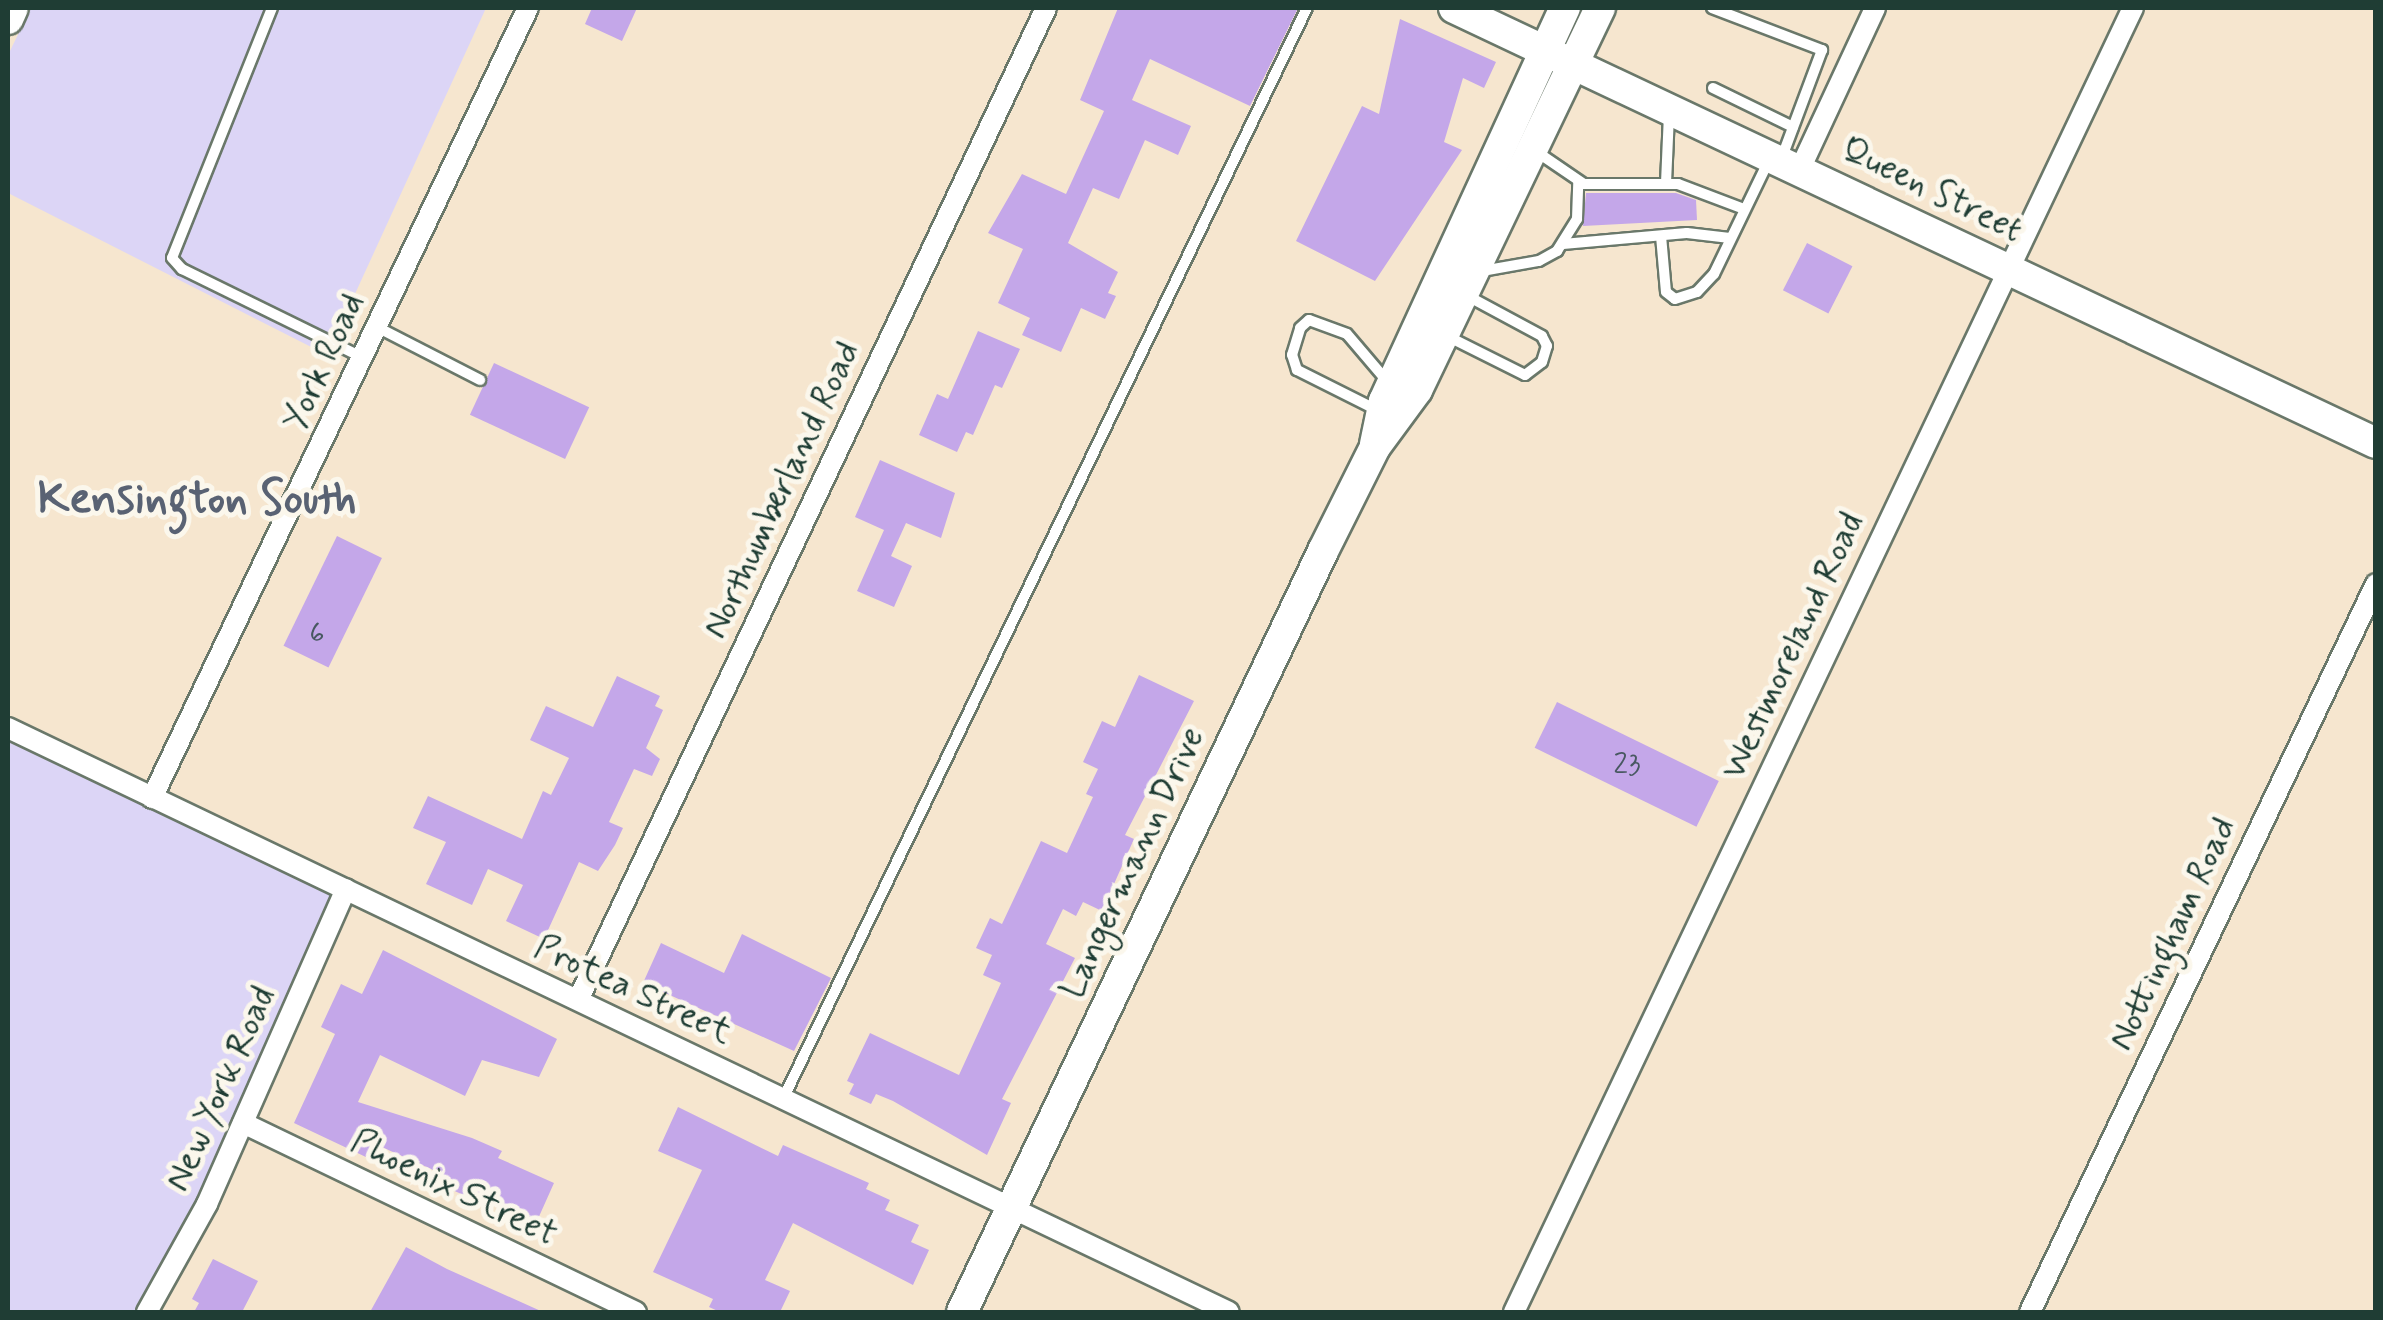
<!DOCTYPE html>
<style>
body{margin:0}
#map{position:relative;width:2383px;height:1320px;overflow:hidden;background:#f6e6cf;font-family:Mynerve,sans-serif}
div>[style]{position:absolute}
.built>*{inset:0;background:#dcd5f6}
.building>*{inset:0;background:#c4a7e9;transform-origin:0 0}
.roads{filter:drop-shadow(2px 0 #6a786a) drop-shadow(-2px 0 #6a786a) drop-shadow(0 2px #6a786a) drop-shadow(0 -2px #6a786a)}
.lane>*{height:10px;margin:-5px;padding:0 5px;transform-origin:5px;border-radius:5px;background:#fff}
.street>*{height:20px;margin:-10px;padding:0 10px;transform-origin:10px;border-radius:10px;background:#fff}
.secondary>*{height:30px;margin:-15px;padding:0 15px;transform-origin:15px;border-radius:15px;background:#fff}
span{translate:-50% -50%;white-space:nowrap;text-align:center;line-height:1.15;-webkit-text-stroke:10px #fbf7ec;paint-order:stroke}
.number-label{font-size:30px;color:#485861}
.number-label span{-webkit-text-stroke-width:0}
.street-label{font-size:35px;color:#1f3d34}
.district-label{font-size:45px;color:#596273;font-weight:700}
.frame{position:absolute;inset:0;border:10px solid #1f3d34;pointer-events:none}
</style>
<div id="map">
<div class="built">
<div style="clip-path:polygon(31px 8px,486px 8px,327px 355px,8px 193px,8px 55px)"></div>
<div style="clip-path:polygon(8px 725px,357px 894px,154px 1312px,8px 1312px)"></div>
</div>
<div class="building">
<div style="clip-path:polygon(592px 8px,637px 8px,622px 41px,585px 24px)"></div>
<div style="clip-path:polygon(1118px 8px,1298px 8px,1250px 106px,1150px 59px,1132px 100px,1191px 126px,1178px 155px,1145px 140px,1119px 199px,1093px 188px,1068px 243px,1118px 272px,1108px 293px,1116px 296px,1105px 319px,1081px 308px,1061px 352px,1022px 335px,1030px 318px,998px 303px,1023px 249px,988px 233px,1022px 174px,1066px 194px,1104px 111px,1080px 100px)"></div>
<div style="clip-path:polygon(1400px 19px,1496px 62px,1484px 88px,1463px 78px,1444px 142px,1462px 150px,1375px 281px,1296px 241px,1362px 106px,1379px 114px)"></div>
<div style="clip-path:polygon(1586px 193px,1676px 193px,1696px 200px,1697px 220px,1583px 226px)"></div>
<div style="left:1807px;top:243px;width:51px;height:53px;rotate:27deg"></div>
<div style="clip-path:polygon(978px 331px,1020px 349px,1002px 388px,995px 385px,973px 435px,966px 432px,957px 452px,919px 435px,937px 394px,948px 399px)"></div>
<div style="left:494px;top:363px;width:105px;height:57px;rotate:25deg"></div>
<div style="clip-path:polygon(880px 460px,955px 493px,941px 538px,906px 523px,891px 556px,912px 566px,894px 607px,857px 591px,884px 530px,855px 517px)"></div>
<div style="left:337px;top:536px;width:50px;height:122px;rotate:26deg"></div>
<div style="clip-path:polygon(1139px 675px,1194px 701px,1125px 835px,1134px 839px,1102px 911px,1083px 902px,1076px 916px,1063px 909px,1046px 944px,1075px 958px,1002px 1099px,1011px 1103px,987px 1155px,893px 1101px,876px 1094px,871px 1104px,849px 1094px,854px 1084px,847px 1081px,870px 1033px,959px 1075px,1001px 983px,983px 975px,992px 955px,976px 948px,990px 918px,1002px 924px,1041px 841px,1067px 853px,1093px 797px,1086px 794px,1098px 769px,1083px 762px,1102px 721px,1115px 727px)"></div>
<div style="clip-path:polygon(617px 676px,660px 696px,655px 706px,663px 710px,646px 748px,660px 759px,652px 776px,634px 769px,609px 822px,623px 828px,615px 845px,598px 871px,579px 862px,544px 939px,506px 921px,523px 885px,488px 869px,472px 905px,426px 884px,446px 842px,413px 828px,428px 796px,522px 839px,543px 791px,551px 795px,569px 758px,530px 740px,546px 706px,593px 727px)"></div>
<div style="left:1557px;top:702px;width:180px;height:51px;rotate:26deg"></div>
<div style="clip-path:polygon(742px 934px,831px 978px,794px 1051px,643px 983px,661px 943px,724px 973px)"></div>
<div style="clip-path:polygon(383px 950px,557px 1039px,539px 1077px,482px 1060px,465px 1096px,380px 1055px,358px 1102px,472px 1138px,502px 1151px,498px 1158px,554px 1183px,537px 1221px,469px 1190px,466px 1196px,450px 1189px,454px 1181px,442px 1174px,375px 1144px,368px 1158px,294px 1123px,335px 1034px,321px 1027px,341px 984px,362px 994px)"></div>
<div style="clip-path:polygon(678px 1107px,778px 1156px,783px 1145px,869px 1183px,866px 1189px,890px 1200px,885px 1210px,919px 1225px,911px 1242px,929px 1250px,913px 1285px,793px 1223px,765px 1280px,790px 1291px,780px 1312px,720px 1312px,709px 1307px,713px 1299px,653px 1272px,702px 1170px,658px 1151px)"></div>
<div style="clip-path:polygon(406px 1247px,447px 1269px,543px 1312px,370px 1312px)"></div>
<div style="clip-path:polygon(213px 1259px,258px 1281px,242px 1312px,194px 1312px,199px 1303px,192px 1299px)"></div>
</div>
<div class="roads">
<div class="lane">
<div style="left:272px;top:8px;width:269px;rotate:111.8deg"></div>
<div style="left:172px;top:258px;width:15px;rotate:48deg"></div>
<div style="left:182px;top:269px;width:200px;rotate:26.1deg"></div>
<div style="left:1712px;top:8px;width:118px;rotate:20.9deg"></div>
<div style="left:1822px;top:50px;width:114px;rotate:110.5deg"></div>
<div style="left:1713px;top:88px;width:89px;rotate:26deg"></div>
<div style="left:1537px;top:152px;width:57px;rotate:34.2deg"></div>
<div style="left:1584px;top:184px;width:94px"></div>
<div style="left:1678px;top:184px;width:71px;rotate:20.7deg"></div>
<div style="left:1666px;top:183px;width:68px;rotate:-87.5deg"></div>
<div style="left:1661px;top:236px;width:56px;rotate:84.9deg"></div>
<div style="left:1666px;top:292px;width:11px;rotate:38deg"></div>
<div style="left:1675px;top:299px;width:23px;rotate:-18deg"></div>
<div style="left:1697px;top:292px;width:25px;rotate:-47deg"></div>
<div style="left:1714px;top:274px;width:127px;rotate:-64.2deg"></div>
<div style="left:1563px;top:244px;width:124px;rotate:-5.1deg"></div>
<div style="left:1687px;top:233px;width:43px;rotate:6.6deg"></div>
<div style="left:1482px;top:271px;width:58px;rotate:-10deg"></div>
<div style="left:1539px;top:261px;width:21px;rotate:-29deg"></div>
<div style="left:1557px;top:251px;width:38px;rotate:-58deg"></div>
<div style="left:1577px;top:219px;width:37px;rotate:-88deg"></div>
<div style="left:377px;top:327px;width:116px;rotate:27.2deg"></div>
<div style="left:1449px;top:337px;width:85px;rotate:26.6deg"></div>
<div style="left:1525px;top:375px;width:21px;rotate:-37deg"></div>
<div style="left:1542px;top:362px;width:17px;rotate:-73deg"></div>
<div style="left:1547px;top:346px;width:11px;rotate:-117deg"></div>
<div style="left:1542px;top:336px;width:86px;rotate:-151.7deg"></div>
<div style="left:1379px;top:411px;width:92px;rotate:-153.4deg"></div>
<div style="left:1297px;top:370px;width:16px;rotate:-108deg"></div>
<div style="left:1292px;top:355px;width:28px;rotate:-73deg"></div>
<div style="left:1300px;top:328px;width:12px;rotate:-42deg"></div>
<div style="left:1309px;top:320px;width:40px;rotate:20.2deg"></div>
<div style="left:1347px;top:334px;width:62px;rotate:49.6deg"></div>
<div style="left:784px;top:1097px;width:1208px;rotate:-64.35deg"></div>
</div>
<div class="street">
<div style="left:1801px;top:167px;width:175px;rotate:-65deg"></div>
<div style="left:8px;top:728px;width:1353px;rotate:25.56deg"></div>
<div style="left:152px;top:798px;width:875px;rotate:-64.55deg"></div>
<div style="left:578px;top:1000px;width:1097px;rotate:-64.74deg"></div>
<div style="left:243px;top:1123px;width:436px;rotate:25.7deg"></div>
<div style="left:147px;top:1312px;width:124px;rotate:-60.9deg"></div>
<div style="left:207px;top:1204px;width:344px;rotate:-66.2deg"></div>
<div style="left:1514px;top:1312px;width:1443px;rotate:-64.61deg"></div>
<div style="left:2030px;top:1312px;width:806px;rotate:-64.58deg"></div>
</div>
<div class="secondary">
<div style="left:1454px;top:8px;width:1019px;rotate:25.26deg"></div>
<div style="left:8px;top:19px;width:12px;rotate:-66deg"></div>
<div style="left:1375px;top:444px;width:44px;rotate:-78.2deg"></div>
<div style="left:1384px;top:401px;width:433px;rotate:-65.3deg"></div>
<div style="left:962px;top:1312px;width:842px;rotate:-64.62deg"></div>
<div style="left:1323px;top:551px;width:116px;rotate:-63.4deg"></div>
<div style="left:1375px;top:447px;width:71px;rotate:-53.6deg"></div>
<div style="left:1417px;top:390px;width:424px;rotate:-64.4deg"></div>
</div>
</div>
<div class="number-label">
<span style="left:317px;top:634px">6</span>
<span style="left:1627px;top:765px">23</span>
</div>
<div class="street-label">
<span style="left:1932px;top:190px;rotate:26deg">Queen Street</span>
<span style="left:324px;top:362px;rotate:-65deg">York Road</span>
<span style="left:782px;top:490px;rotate:-65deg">Northumberland Road</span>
<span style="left:1793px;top:646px;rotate:-65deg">Westmoreland Road</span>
<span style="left:1133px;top:863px;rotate:-65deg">Langermann Drive</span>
<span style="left:2173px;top:934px;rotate:-65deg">Nottingham Road</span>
<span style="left:633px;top:990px;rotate:25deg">Protea Street</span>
<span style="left:221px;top:1089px;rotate:-66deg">New York Road</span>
<span style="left:454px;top:1188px;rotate:26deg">Phoenix Street</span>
</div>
<div class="district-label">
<span style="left:197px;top:500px">Kensington South</span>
</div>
<div class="frame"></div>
</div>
